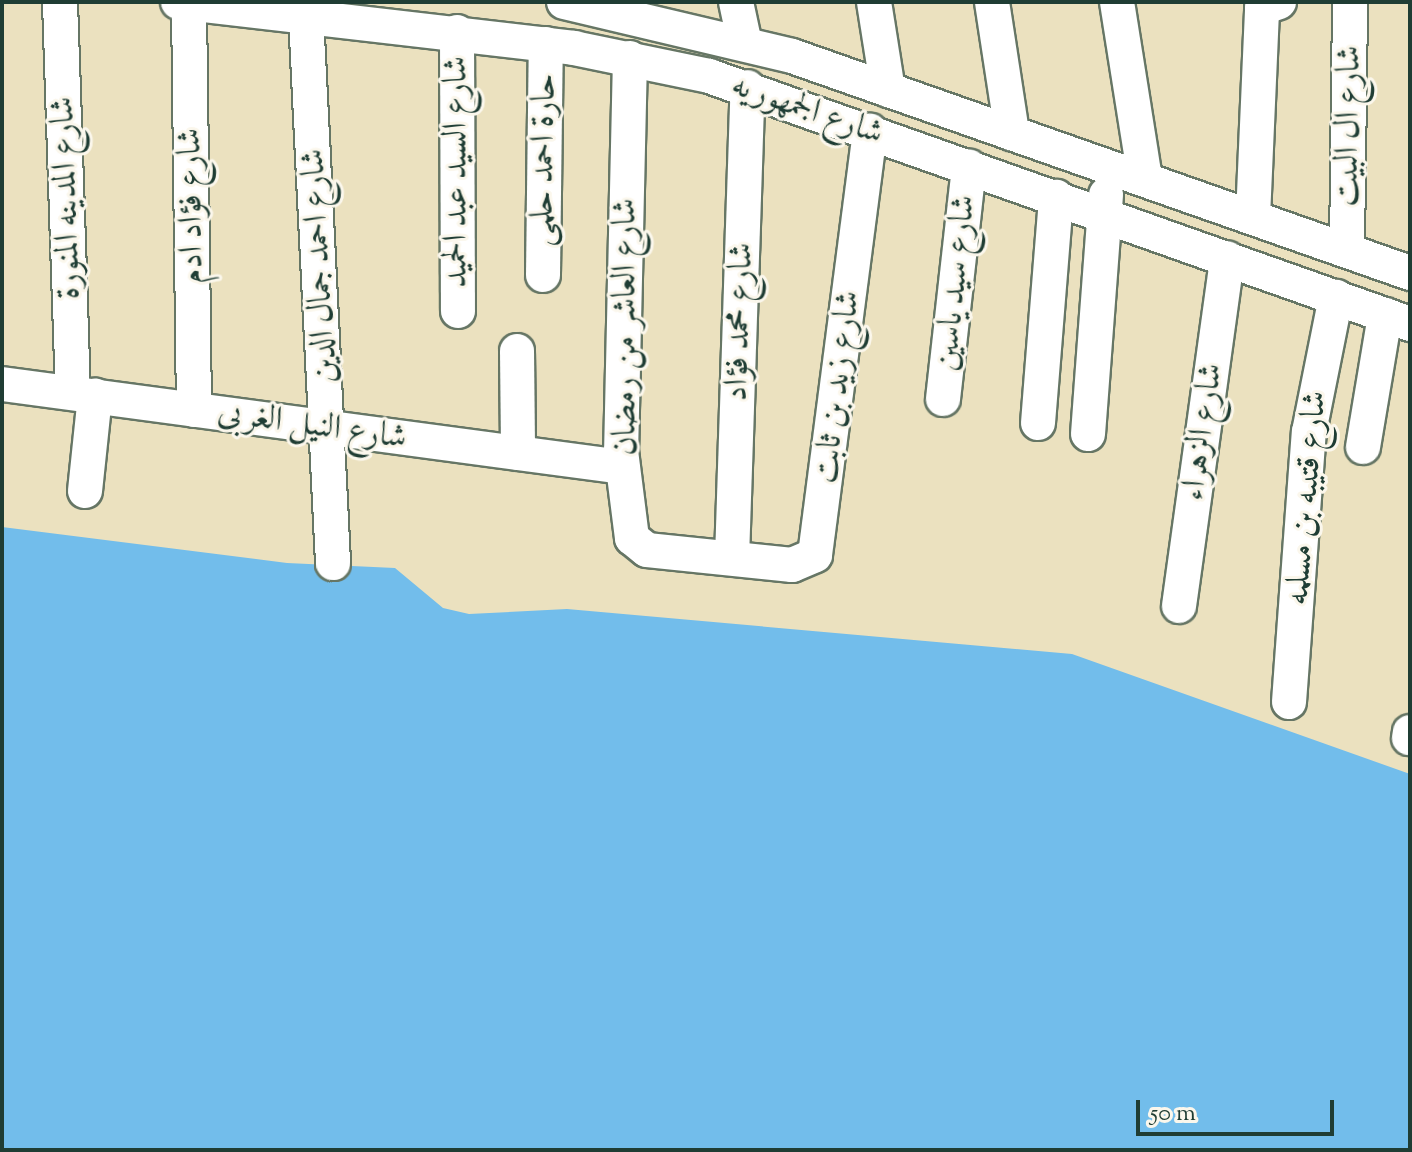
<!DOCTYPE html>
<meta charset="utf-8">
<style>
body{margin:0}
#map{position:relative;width:1412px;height:1152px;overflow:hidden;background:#ebe1bf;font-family:"Sorts Mill Goudy",Amiri,serif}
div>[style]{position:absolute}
.water>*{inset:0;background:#72bdeb}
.roads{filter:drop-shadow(2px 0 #667665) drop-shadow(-2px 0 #667665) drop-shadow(0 2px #667665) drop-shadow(0 -2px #667665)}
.minor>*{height:34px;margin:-17px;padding:0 17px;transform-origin:17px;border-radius:17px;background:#fff}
span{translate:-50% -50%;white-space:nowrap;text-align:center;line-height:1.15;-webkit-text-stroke:6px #fbf7ec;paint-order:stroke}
.street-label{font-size:34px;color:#1f3d34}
.frame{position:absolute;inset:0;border:4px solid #1f3d34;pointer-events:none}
.scale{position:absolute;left:1136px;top:1100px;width:198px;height:36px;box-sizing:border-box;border:4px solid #1f3d34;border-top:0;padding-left:10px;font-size:24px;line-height:28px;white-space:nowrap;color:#1f3d34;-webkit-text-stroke:6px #fbf7ec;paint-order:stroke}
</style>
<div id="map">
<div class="water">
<div style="clip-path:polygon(2px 527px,287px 563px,395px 568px,443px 608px,469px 614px,567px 609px,1072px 654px,1410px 774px,1410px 1150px,2px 1148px)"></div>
</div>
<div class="roads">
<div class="minor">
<div style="left:60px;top:2px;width:391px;rotate:88.1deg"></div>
<div style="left:178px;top:2px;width:399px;rotate:6.6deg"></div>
<div style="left:574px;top:48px;width:138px;rotate:11.7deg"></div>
<div style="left:709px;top:76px;width:744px;rotate:19.48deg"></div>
<div style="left:564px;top:2px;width:234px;rotate:13.3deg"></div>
<div style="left:792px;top:56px;width:655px;rotate:19.35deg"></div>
<div style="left:736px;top:2px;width:40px;rotate:78deg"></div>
<div style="left:874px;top:2px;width:89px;rotate:81deg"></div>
<div style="left:992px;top:2px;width:133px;rotate:81.3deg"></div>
<div style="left:1117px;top:2px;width:179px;rotate:81deg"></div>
<div style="left:189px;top:3px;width:407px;rotate:89.3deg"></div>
<div style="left:306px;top:16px;width:548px;rotate:87.17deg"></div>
<div style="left:457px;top:32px;width:279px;rotate:89.8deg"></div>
<div style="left:630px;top:58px;width:393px;rotate:91.3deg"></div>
<div style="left:621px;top:451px;width:88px;rotate:82.8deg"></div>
<div style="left:632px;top:538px;width:19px;rotate:39deg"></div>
<div style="left:647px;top:550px;width:146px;rotate:5.9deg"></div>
<div style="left:792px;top:565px;width:25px;rotate:-23deg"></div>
<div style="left:815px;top:555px;width:428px;rotate:-82.6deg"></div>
<div style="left:1253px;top:217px;width:209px;rotate:-87.5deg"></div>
<div style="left:1262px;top:8px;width:18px;rotate:-19deg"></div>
<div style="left:1347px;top:250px;width:248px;rotate:-89.3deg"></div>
<div style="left:543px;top:275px;width:231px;rotate:-89.3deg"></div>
<div style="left:517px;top:351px;width:102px;rotate:89.4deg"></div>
<div style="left:2px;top:384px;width:626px;rotate:7.62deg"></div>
<div style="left:943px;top:399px;width:234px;rotate:-83.6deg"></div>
<div style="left:1038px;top:423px;width:227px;rotate:-85.4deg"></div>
<div style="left:1088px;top:434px;width:240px;rotate:-85.7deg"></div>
<div style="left:1363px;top:447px;width:134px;rotate:-80.5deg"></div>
<div style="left:85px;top:491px;width:96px;rotate:-84deg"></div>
<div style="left:732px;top:558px;width:471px;rotate:-88.1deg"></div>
<div style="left:1179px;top:606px;width:351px;rotate:-82.1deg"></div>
<div style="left:1289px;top:702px;width:271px;rotate:-85.8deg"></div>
<div style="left:1309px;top:432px;width:138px;rotate:-78.7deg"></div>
<div style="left:1409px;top:738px;width:6px;rotate:-81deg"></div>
</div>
</div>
<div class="street-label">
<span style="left:807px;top:110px;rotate:19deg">شارع الجمهوريه</span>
<span style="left:1349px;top:126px;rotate:-89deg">شارع ال البيت</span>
<span style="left:544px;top:160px;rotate:-89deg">حارة احمد حلمى</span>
<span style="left:457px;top:172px;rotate:-90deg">شارع السيد عبد الحميد</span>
<span style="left:67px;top:198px;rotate:-92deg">شارع المدينه المنورة</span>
<span style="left:192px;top:206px;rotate:-91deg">شارع فؤاد ادم</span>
<span style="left:320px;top:266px;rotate:-93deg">شارع احمد جمال الدين</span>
<span style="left:956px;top:283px;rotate:-84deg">شارع سيد ياسين</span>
<span style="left:740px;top:322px;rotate:-88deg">شارع محمد فؤاد</span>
<span style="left:626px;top:327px;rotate:-90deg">شارع العاشر من رمضان</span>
<span style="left:838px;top:387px;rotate:-83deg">شارع زيد بن ثابت</span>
<span style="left:312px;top:426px;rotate:8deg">شارع النيل الغربى</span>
<span style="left:1203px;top:432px;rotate:-82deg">شارع الزهراء</span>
<span style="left:1307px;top:498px;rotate:-85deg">شارع قتيبه بن مسلمه</span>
</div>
<div class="frame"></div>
<div class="scale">50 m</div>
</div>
